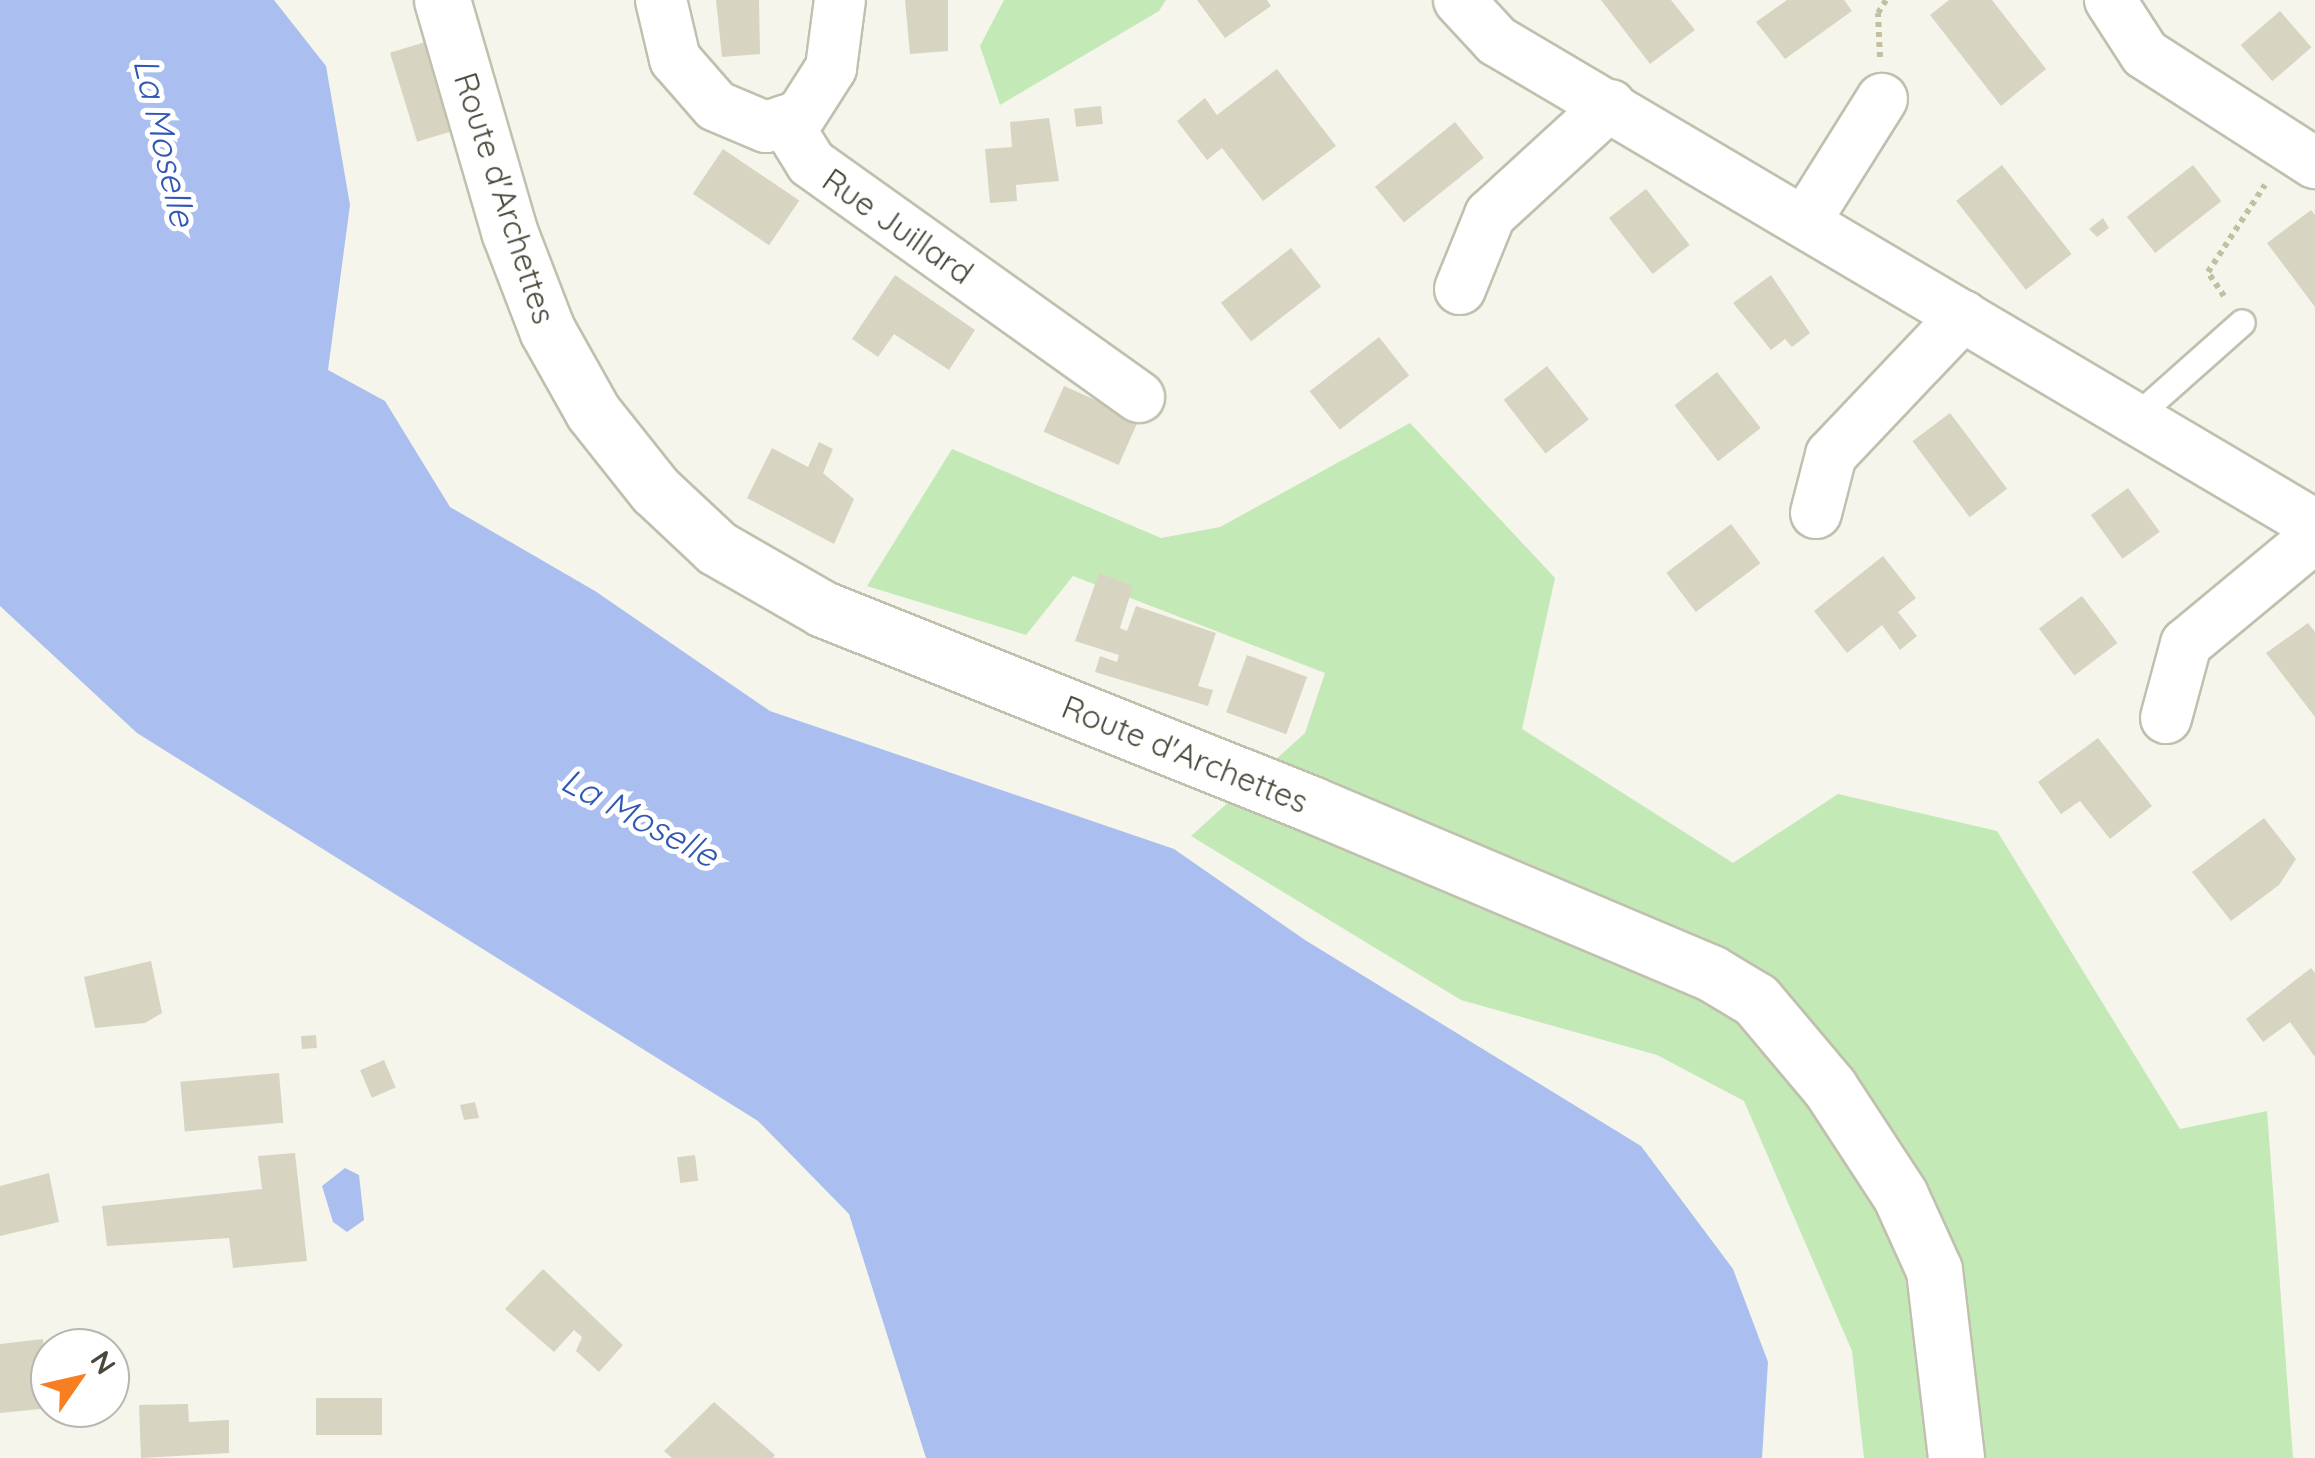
<!DOCTYPE html>
<style>
body{margin:0}
#map{position:relative;width:2315px;height:1458px;overflow:hidden;background:#f5f5ec;font-family:Quicksand,sans-serif}
div>[style]{position:absolute}
.green>*{inset:0;background:#c3e9b6}
.water>*{inset:0;background:#aabff0}
.building>*{inset:0;background:#d7d5c1;transform-origin:0 0}
.path>*{height:6px;margin-top:-3px;transform-origin:0;background:repeating-linear-gradient(90deg,#c3c09f 0 5px,transparent 0 10px)}
.roads{filter:drop-shadow(2px 0 #c1c0ae) drop-shadow(-2px 0 #c1c0ae) drop-shadow(0 2px #c1c0ae) drop-shadow(0 -2px #c1c0ae)}
.service>*{height:25px;margin:-12.5px;padding:0 12.5px;transform-origin:12.5px;border-radius:12.5px;background:#fff}
.minor>*{height:50px;margin:-25px;padding:0 25px;transform-origin:25px;border-radius:25px;background:#fff}
.tertiary>*{height:55px;margin:-27.5px;padding:0 27.5px;transform-origin:27.5px;border-radius:27.5px;background:#fff}
span{translate:-50% -50%;white-space:nowrap;text-align:center;line-height:1.15;-webkit-text-stroke:10px #fff;paint-order:stroke}
.street-label{font-size:32px;color:#4a4839}
.water-label{font-size:35px;color:#3258b6;font-style:italic}
.north{position:absolute;left:30px;top:1328px;width:100px;height:100px;box-sizing:border-box;background:#fff;border:2px solid #b7b6b0;border-radius:50%;rotate:56deg;font-size:28px;font-weight:700;line-height:40px;text-align:center;color:#4a4839}
.north::after{content:'';display:block;margin:auto;width:35px;height:45px;background:#f77f21;clip-path:polygon(50% 0,100% 100%,50% 72%,0 100%)}
</style>
<div id="map">
<div class="green">
<div style="clip-path:polygon(1004px 0,1166px 0,1159px 11px,1000px 105px,980px 46px)"></div>
<div style="clip-path:polygon(1410px 423px,1555px 578px,1522px 729px,1733px 863px,1838px 794px,1997px 831px,2180px 1129px,2267px 1111px,2293px 1458px,1864px 1458px,1852px 1351px,1744px 1101px,1657px 1055px,1461px 1000px,1191px 836px,1305px 733px,1325px 673px,1073px 576px,1026px 635px,867px 586px,952px 449px,1161px 538px,1220px 527px)"></div>
</div>
<div class="water">
<div style="clip-path:polygon(0 0,274px 0,326px 66px,350px 205px,328px 370px,385px 401px,450px 507px,595px 591px,770px 711px,1174px 849px,1305px 940px,1641px 1146px,1733px 1269px,1768px 1362px,1762px 1458px,926px 1458px,849px 1214px,758px 1121px,137px 733px,0 606px)"></div>
<div style="clip-path:polygon(345px 1168px,359px 1175px,364px 1220px,347px 1232px,333px 1222px,322px 1186px)"></div>
</div>
<div class="building">
<div style="clip-path:polygon(716px 0,759px 0,760px 54px,722px 57px)"></div>
<div style="clip-path:polygon(905px 0,948px 0,948px 51px,910px 54px)"></div>
<div style="clip-path:polygon(1197px 0,1267px 0,1271px 6px,1225px 38px)"></div>
<div style="clip-path:polygon(1601px 0,1671px 0,1695px 30px,1650px 64px)"></div>
<div style="clip-path:polygon(1787px 0,1844px 0,1852px 11px,1785px 59px,1756px 22px)"></div>
<div style="clip-path:polygon(1949px 0,1992px 0,2046px 69px,2001px 106px,1930px 15px)"></div>
<div style="left:2280px;top:11px;width:48px;height:52px;rotate:49deg"></div>
<div style="left:432px;top:40px;width:93px;height:44px;rotate:73deg"></div>
<div style="clip-path:polygon(1277px 69px,1336px 146px,1263px 201px,1222px 148px,1207px 160px,1177px 121px,1205px 98px,1217px 115px)"></div>
<div style="left:1101px;top:106px;width:18px;height:27px;rotate:84deg"></div>
<div style="clip-path:polygon(1049px 118px,1059px 181px,1016px 185px,1017px 201px,990px 203px,985px 149px,1012px 147px,1010px 122px)"></div>
<div style="left:1455px;top:122px;width:46px;height:103px;rotate:51deg"></div>
<div style="left:723px;top:149px;width:92px;height:54px;rotate:34deg"></div>
<div style="left:2002px;top:165px;width:113px;height:58px;rotate:52deg"></div>
<div style="left:2193px;top:165px;width:46px;height:84px;rotate:52deg"></div>
<div style="left:1646px;top:189px;width:71px;height:47px;rotate:52deg"></div>
<div style="clip-path:polygon(2311px 210px,2315px 215px,2315px 307px,2267px 243px)"></div>
<div style="clip-path:polygon(2103px 218px,2109px 228px,2097px 237px,2089px 229px)"></div>
<div style="left:1291px;top:248px;width:49px;height:89px;rotate:52deg"></div>
<div style="clip-path:polygon(895px 275px,975px 330px,949px 370px,894px 334px,878px 357px,852px 339px)"></div>
<div style="clip-path:polygon(1771px 275px,1810px 333px,1792px 347px,1785px 339px,1771px 350px,1733px 303px)"></div>
<div style="left:1379px;top:337px;width:49px;height:88px;rotate:52deg"></div>
<div style="left:1547px;top:366px;width:68px;height:55px;rotate:52deg"></div>
<div style="left:1717px;top:372px;width:71px;height:54px;rotate:52deg"></div>
<div style="left:1064px;top:386px;width:82px;height:50px;rotate:24deg"></div>
<div style="left:1950px;top:413px;width:95px;height:47px;rotate:53deg"></div>
<div style="clip-path:polygon(819px 442px,833px 449px,823px 473px,854px 499px,834px 544px,747px 498px,772px 448px,808px 467px)"></div>
<div style="left:2128px;top:488px;width:54px;height:46px;rotate:54deg"></div>
<div style="left:1731px;top:524px;width:49px;height:81px;rotate:53deg"></div>
<div style="clip-path:polygon(1883px 556px,1916px 598px,1898px 612px,1917px 636px,1900px 650px,1882px 625px,1847px 653px,1814px 611px)"></div>
<div style="clip-path:polygon(1099px 573px,1133px 586px,1120px 628px,1127px 631px,1136px 606px,1216px 633px,1198px 686px,1213px 690px,1208px 706px,1095px 672px,1100px 656px,1117px 662px,1119px 655px,1075px 641px)"></div>
<div style="left:2082px;top:596px;width:59px;height:54px;rotate:53deg"></div>
<div style="clip-path:polygon(2308px 623px,2315px 632px,2315px 717px,2266px 653px)"></div>
<div style="left:1247px;top:655px;width:64px;height:61px;rotate:20deg"></div>
<div style="clip-path:polygon(2098px 738px,2152px 806px,2110px 839px,2080px 801px,2061px 814px,2038px 782px)"></div>
<div style="clip-path:polygon(2264px 818px,2296px 859px,2279px 885px,2231px 921px,2192px 872px)"></div>
<div style="clip-path:polygon(151px 961px,162px 1013px,145px 1023px,95px 1028px,84px 977px)"></div>
<div style="clip-path:polygon(2311px 968px,2315px 973px,2315px 1057px,2290px 1022px,2263px 1042px,2246px 1019px)"></div>
<div style="left:316px;top:1035px;width:13px;height:15px;rotate:86deg"></div>
<div style="left:384px;top:1060px;width:30px;height:26px;rotate:67deg"></div>
<div style="left:279px;top:1073px;width:50px;height:99px;rotate:85deg"></div>
<div style="clip-path:polygon(475px 1102px,479px 1118px,464px 1120px,460px 1105px)"></div>
<div style="clip-path:polygon(295px 1153px,307px 1261px,233px 1268px,229px 1238px,107px 1246px,102px 1206px,262px 1189px,258px 1156px)"></div>
<div style="left:695px;top:1155px;width:26px;height:18px;rotate:83deg"></div>
<div style="clip-path:polygon(49px 1173px,59px 1222px,0 1236px,0 1186px)"></div>
<div style="clip-path:polygon(543px 1269px,623px 1345px,599px 1372px,576px 1351px,582px 1337px,574px 1330px,554px 1352px,505px 1309px)"></div>
<div style="clip-path:polygon(43px 1339px,50px 1408px,0 1413px,0 1344px)"></div>
<div style="left:316px;top:1398px;width:66px;height:37px"></div>
<div style="clip-path:polygon(714px 1402px,775px 1455px,773px 1458px,672px 1458px,664px 1451px)"></div>
<div style="clip-path:polygon(188px 1404px,189px 1422px,229px 1420px,229px 1453px,141px 1458px,139px 1405px)"></div>
</div>
<div class="path">
<div style="left:1880px;top:57px;width:44px;rotate:-92.6deg"></div>
<div style="left:1878px;top:13px;width:15px;rotate:-58deg"></div>
<div style="left:2224px;top:296px;width:29px;rotate:-124deg"></div>
<div style="left:2208px;top:272px;width:104px;rotate:-56.8deg"></div>
</div>
<div class="roads">
<div class="service">
<div style="left:2134px;top:418px;width:144px;rotate:-41.6deg"></div>
</div>
<div class="minor">
<div style="left:661px;top:0;width:61px;rotate:76.7deg"></div>
<div style="left:675px;top:59px;width:62px;rotate:48.9deg"></div>
<div style="left:716px;top:106px;width:54px;rotate:22.8deg"></div>
<div style="left:766px;top:127px;width:20px;rotate:-18deg"></div>
<div style="left:785px;top:121px;width:49px;rotate:58.2deg"></div>
<div style="left:811px;top:163px;width:403px;rotate:35.5deg"></div>
<div style="left:1459px;top:0;width:56px;rotate:47.2deg"></div>
<div style="left:1497px;top:41px;width:950px;rotate:30.61deg"></div>
<div style="left:2110px;top:0;width:64px;rotate:57.1deg"></div>
<div style="left:2145px;top:54px;width:202px;rotate:32.7deg"></div>
<div style="left:785px;top:121px;width:17px;rotate:-21deg"></div>
<div style="left:801px;top:115px;width:56px;rotate:-57.4deg"></div>
<div style="left:831px;top:68px;width:69px;rotate:-82.5deg"></div>
<div style="left:1806px;top:220px;width:143px;rotate:-57.9deg"></div>
<div style="left:1460px;top:289px;width:80px;rotate:-67.9deg"></div>
<div style="left:1490px;top:215px;width:163px;rotate:-42.5deg"></div>
<div style="left:1816px;top:513px;width:60px;rotate:-75.5deg"></div>
<div style="left:1831px;top:455px;width:192px;rotate:-46.5deg"></div>
<div style="left:2166px;top:718px;width:77px;rotate:-74.9deg"></div>
<div style="left:2186px;top:644px;width:168px;rotate:-39.7deg"></div>
</div>
<div class="tertiary">
<div style="left:442px;top:0;width:241px;rotate:73.8deg"></div>
<div style="left:509px;top:231px;width:106px;rotate:69deg"></div>
<div style="left:547px;top:330px;width:94px;rotate:60.7deg"></div>
<div style="left:593px;top:412px;width:100px;rotate:51.5deg"></div>
<div style="left:655px;top:490px;width:85px;rotate:43.1deg"></div>
<div style="left:717px;top:548px;width:122px;rotate:29.9deg"></div>
<div style="left:823px;top:609px;width:526px;rotate:21.78deg"></div>
<div style="left:1311px;top:804px;width:434px;rotate:22.9deg"></div>
<div style="left:1711px;top:973px;width:52px;rotate:31deg"></div>
<div style="left:1756px;top:1000px;width:115px;rotate:49.9deg"></div>
<div style="left:1830px;top:1088px;width:128px;rotate:56.8deg"></div>
<div style="left:1900px;top:1195px;width:82px;rotate:65.6deg"></div>
<div style="left:1934px;top:1270px;width:189px;rotate:83.3deg"></div>
</div>
</div>
<div class="street-label">
<span style="left:505px;top:198px;rotate:72deg">Route d'Archettes</span>
<span style="left:898px;top:226px;rotate:35deg">Rue Juillard</span>
<span style="left:1185px;top:754px;rotate:22deg">Route d'Archettes</span>
</div>
<div class="water-label">
<span style="left:165px;top:142px;rotate:77deg">La Moselle</span>
<span style="left:640px;top:817px;rotate:28deg">La Moselle</span>
</div>
<div class="north">N</div>
</div>
